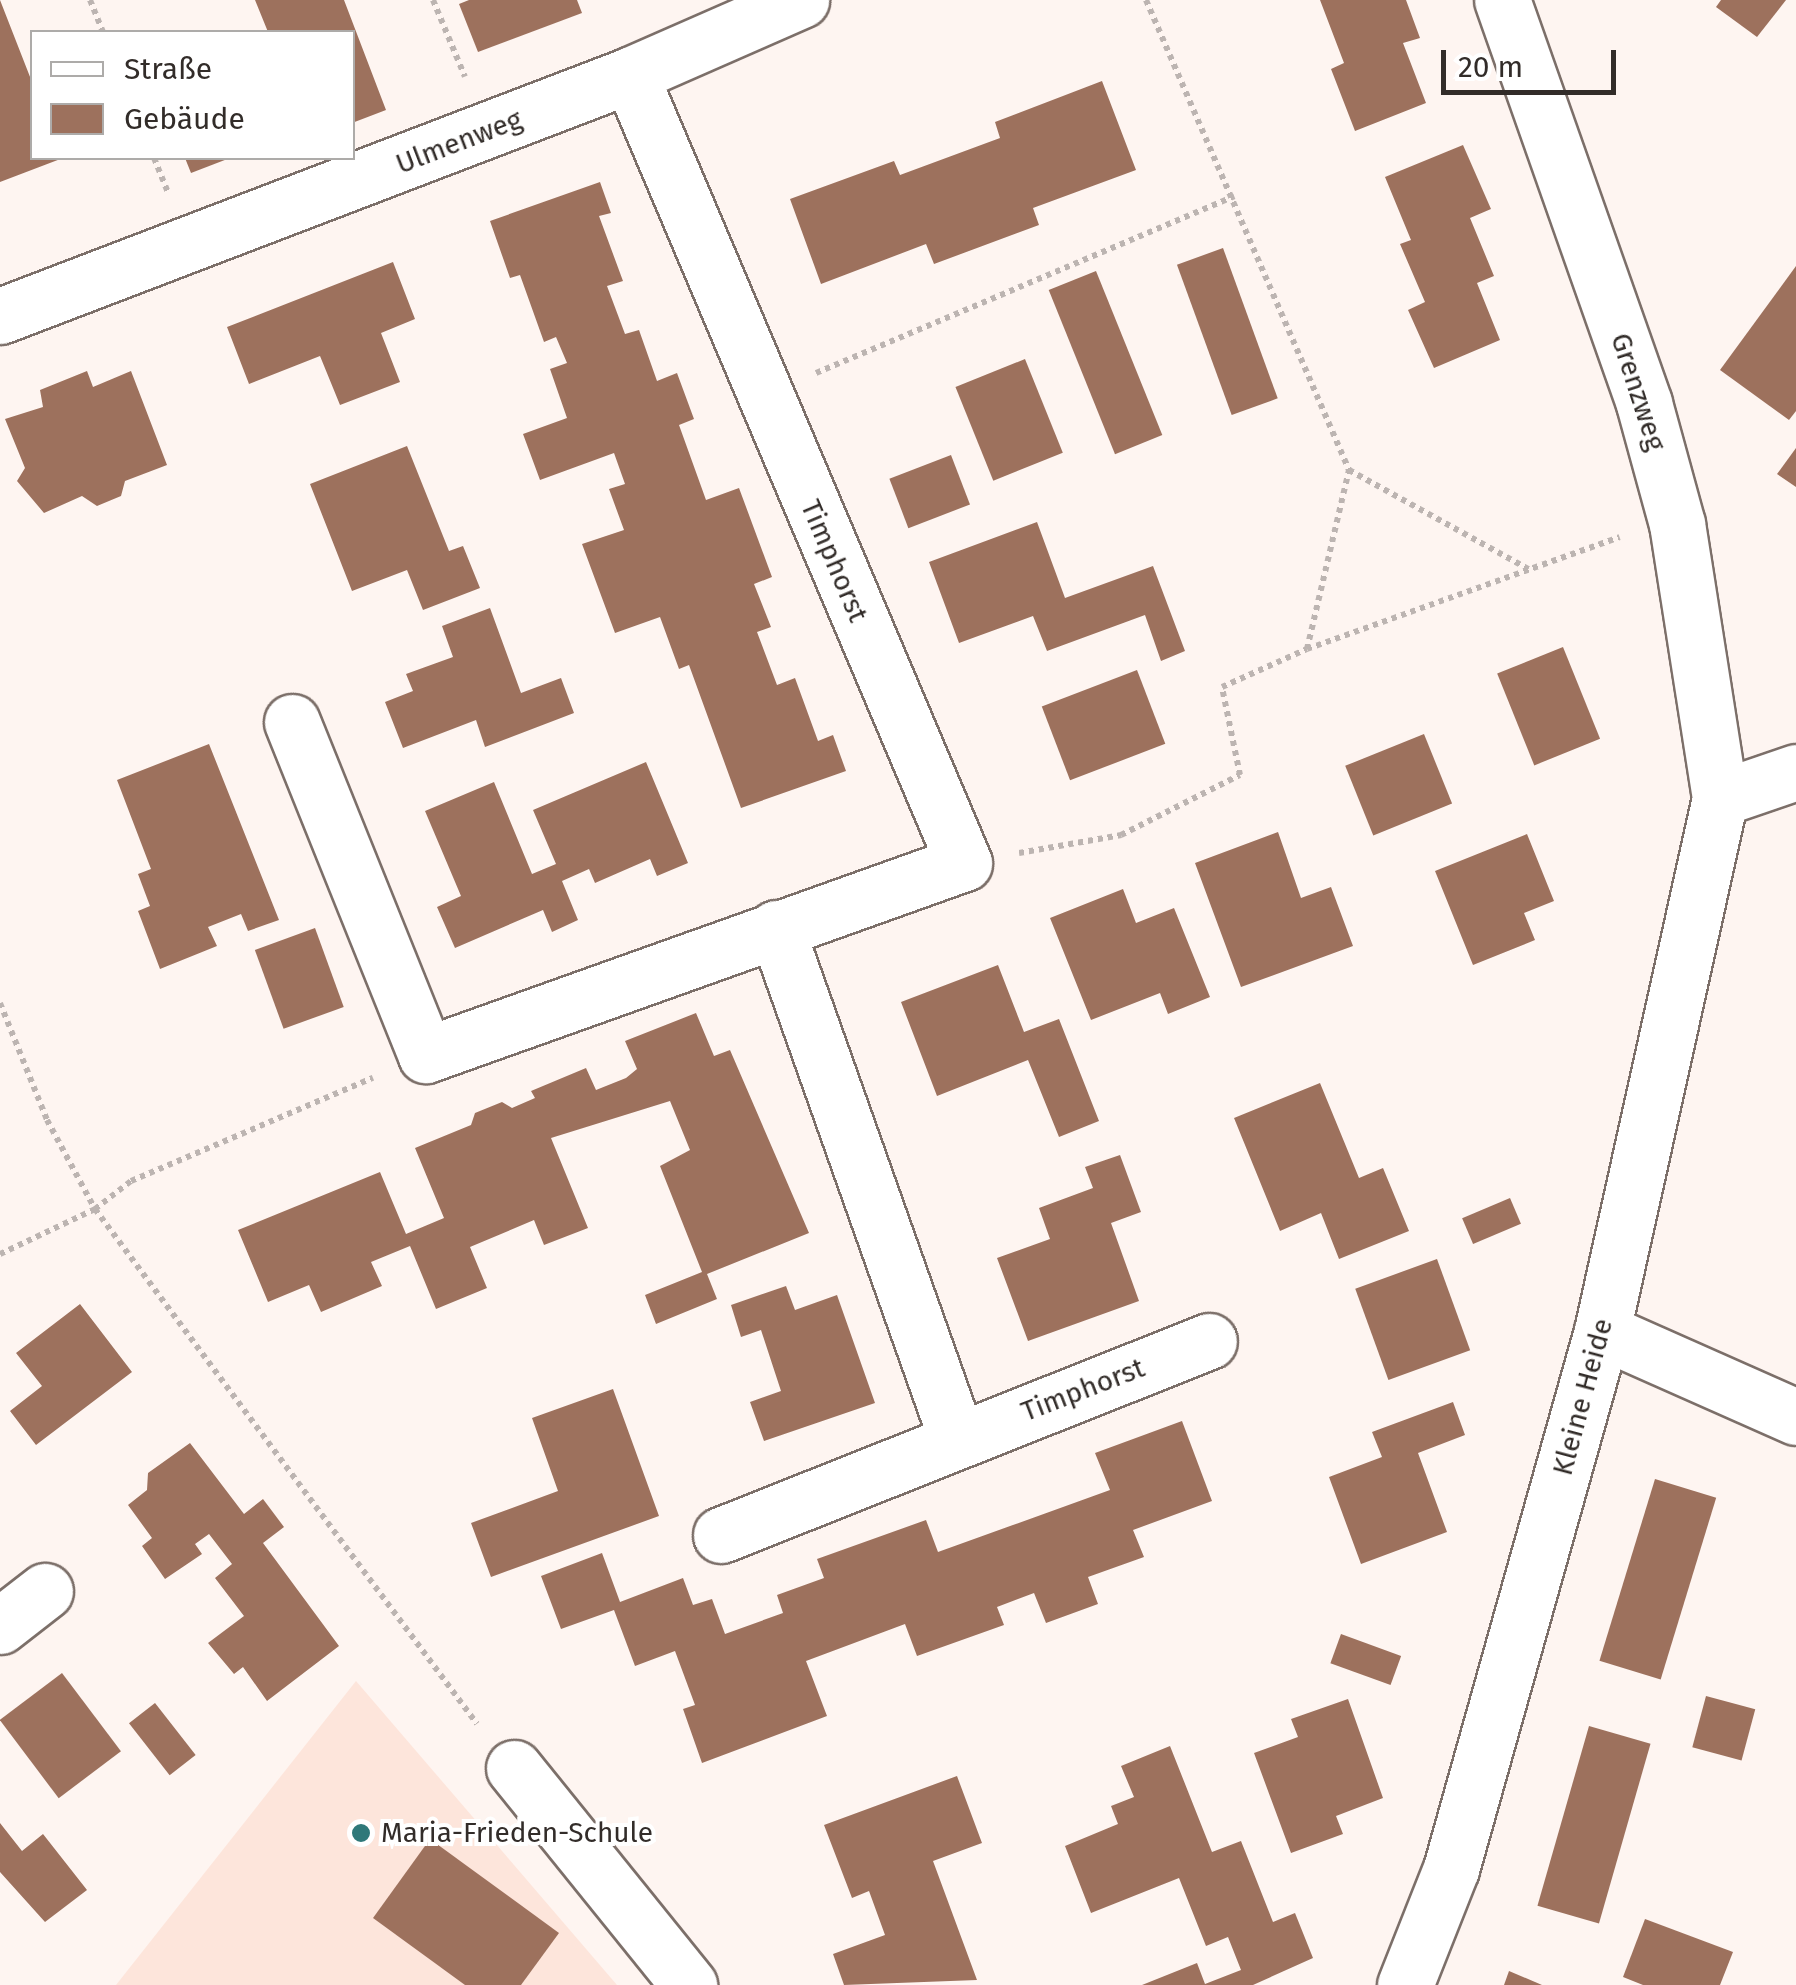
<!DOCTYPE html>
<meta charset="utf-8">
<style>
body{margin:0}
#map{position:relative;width:1796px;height:1985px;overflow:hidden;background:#fef5f1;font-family:"Fira Sans",sans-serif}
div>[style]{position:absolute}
.built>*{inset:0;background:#fde5db}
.building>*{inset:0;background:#9d715d;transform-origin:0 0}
.path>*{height:6px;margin-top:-3px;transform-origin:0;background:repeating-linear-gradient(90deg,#bcb4b1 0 5px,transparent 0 10px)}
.roads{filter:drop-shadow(2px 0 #7c6f69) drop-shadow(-2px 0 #7c6f69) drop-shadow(0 2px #7c6f69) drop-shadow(0 -2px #7c6f69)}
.street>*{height:55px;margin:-27.5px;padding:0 27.5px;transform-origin:27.5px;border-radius:27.5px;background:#fff}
.dots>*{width:28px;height:28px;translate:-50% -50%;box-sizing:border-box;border:5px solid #fff;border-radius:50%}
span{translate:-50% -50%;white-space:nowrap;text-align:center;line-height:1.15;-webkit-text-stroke:8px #fff;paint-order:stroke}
.street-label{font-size:28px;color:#322c29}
.poi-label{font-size:28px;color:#322c29}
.left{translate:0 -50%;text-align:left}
.legend{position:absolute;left:30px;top:30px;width:325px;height:130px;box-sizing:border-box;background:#fff;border:2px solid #adaba9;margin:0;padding:12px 18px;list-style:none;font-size:30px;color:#322c29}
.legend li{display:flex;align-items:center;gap:20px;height:50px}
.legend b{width:50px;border:2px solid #adaba9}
.scale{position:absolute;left:1441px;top:50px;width:175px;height:45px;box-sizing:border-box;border:5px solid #322c29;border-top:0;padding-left:12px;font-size:30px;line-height:35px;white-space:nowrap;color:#322c29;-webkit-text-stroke:8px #fff;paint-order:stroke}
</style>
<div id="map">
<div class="built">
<div style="clip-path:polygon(356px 1681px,617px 1985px,116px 1985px)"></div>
</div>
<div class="building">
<div style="clip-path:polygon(0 0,32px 82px,32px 158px,63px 158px,0 182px)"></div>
<div style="clip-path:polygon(255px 0,344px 0,386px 110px,352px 123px,352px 32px,268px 32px)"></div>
<div style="clip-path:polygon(469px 0,577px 0,582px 13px,478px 52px,459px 4px)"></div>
<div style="clip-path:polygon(1320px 0,1406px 0,1420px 38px,1403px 43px,1426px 103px,1355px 131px,1331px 69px,1344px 63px)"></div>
<div style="clip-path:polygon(1721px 0,1786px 0,1757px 37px,1716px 7px)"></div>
<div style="clip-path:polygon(1102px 81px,1136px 170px,1033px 208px,1039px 225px,934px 264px,926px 244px,821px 284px,790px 199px,894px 161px,900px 175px,1000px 138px,995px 122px)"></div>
<div style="clip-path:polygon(1463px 145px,1491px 209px,1470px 218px,1494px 276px,1477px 283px,1500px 340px,1434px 368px,1408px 310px,1425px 302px,1400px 244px,1411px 240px,1385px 177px)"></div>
<div style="clip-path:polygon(185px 158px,230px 158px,191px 173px)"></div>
<div style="clip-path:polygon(600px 182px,611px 213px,599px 216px,623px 281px,607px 286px,625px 334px,639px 330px,657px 381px,677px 373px,694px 419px,679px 425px,706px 500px,739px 488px,772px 577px,754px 584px,771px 627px,757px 632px,777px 685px,795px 678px,818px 741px,833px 735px,846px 771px,741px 808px,689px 665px,679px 669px,660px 617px,615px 633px,582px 544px,624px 530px,609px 489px,625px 484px,614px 453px,540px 480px,523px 434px,567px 418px,550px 369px,567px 363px,556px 337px,544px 342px,520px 275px,510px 278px,490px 221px)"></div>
<div style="left:1223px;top:248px;width:160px;height:49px;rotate:70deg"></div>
<div style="clip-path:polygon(393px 262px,415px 319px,381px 333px,400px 382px,340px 405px,320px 356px,249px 384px,227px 327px)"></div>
<div style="clip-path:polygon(1796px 266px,1796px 411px,1789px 420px,1720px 370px)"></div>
<div style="left:1096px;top:271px;width:177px;height:51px;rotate:68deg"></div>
<div style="left:1025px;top:359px;width:101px;height:75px;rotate:68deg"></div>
<div style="clip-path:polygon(87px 371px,93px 387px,131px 371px,167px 465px,125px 481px,121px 496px,97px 506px,82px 496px,44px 513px,17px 481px,25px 468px,5px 419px,43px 407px,40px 390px)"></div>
<div style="clip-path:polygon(407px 446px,449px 551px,463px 546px,480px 588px,423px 610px,407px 570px,352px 591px,310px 484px)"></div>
<div style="clip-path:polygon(1796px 448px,1796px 487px,1777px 474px)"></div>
<div style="left:951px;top:455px;width:53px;height:66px;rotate:69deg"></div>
<div style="clip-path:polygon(1037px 522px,1065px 598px,1153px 566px,1185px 651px,1161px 661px,1145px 615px,1047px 651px,1033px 616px,959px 643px,929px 562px)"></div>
<div style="clip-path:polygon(490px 608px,521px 693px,561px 678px,574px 713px,485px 747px,476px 720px,403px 748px,385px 702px,413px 691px,406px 674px,453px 657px,442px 626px)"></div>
<div style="left:1563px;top:647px;width:99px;height:71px;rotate:68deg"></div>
<div style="left:1137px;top:670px;width:79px;height:102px;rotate:69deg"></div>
<div style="left:1424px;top:734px;width:75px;height:85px;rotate:68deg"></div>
<div style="clip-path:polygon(209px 744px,279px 920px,248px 931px,241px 914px,208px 927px,217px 946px,160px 969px,138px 911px,150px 906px,138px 874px,151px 869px,117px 780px)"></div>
<div style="clip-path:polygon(646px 762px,688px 863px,657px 876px,650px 859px,595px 883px,589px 869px,562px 881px,578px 920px,552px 932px,543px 910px,455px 948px,437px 907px,461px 896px,425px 811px,494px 782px,532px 874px,556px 864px,533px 810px)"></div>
<div style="clip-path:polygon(1278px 832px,1301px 898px,1331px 887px,1353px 946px,1241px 987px,1195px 863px)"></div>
<div style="clip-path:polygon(1527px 834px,1554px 901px,1524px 913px,1535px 940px,1473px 965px,1435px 871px)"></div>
<div style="clip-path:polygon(1123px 889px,1136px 923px,1174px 908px,1210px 997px,1168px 1014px,1160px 993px,1091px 1020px,1050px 918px)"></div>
<div style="left:315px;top:928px;width:84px;height:64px;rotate:70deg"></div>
<div style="clip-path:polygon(998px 965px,1024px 1032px,1059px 1019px,1099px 1121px,1059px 1137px,1028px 1060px,937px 1096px,901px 1002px)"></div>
<div style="clip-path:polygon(696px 1013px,714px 1056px,730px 1050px,809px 1233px,707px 1274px,717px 1299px,656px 1324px,645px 1295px,702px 1272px,660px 1166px,690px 1150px,670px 1101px,551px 1138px,588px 1228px,544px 1245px,534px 1220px,470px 1247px,487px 1288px,436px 1309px,410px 1246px,371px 1262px,382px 1286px,321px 1312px,309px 1285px,268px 1302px,238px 1230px,380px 1172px,406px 1234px,444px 1218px,415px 1148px,471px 1125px,475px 1113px,502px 1102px,512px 1108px,535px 1098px,531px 1091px,586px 1068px,596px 1090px,626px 1078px,637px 1069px,625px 1041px)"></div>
<div style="clip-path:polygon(1320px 1083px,1359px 1178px,1383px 1168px,1409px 1231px,1339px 1259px,1321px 1213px,1280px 1231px,1234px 1118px)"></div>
<div style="clip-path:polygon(1120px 1155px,1141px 1212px,1111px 1223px,1139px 1301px,1028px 1341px,997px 1258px,1050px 1239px,1039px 1208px,1093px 1188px,1085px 1167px)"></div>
<div style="left:1510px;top:1198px;width:28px;height:52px;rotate:67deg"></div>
<div style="left:1437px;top:1259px;width:97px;height:87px;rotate:70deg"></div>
<div style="clip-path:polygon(786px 1286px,795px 1310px,837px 1295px,875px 1403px,764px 1441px,750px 1402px,781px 1391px,761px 1330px,741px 1337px,731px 1305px)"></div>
<div style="clip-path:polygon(80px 1304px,132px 1372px,36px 1445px,10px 1411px,42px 1386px,16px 1353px)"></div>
<div style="clip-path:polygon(613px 1389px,659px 1516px,491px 1577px,471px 1523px,558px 1491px,532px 1418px)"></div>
<div style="clip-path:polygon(1453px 1402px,1465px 1435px,1418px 1453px,1447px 1532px,1361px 1564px,1329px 1477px,1382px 1457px,1372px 1432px)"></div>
<div style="clip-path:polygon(1182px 1421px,1212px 1501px,1133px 1530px,1144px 1557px,1088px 1577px,1098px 1604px,1046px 1623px,1034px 1593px,997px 1607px,1004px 1625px,917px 1656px,905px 1624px,806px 1661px,827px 1716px,702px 1763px,683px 1709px,695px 1705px,675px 1651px,635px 1666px,614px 1610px,561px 1629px,541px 1576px,602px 1553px,620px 1602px,683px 1578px,693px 1605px,712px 1599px,725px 1634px,783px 1613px,777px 1595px,824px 1578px,817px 1559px,926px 1520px,938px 1552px,1110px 1490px,1095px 1453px)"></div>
<div style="clip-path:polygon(190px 1443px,244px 1514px,263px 1499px,284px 1527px,263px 1543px,339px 1646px,267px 1701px,243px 1667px,234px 1674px,208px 1643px,244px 1616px,215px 1578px,232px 1564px,209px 1534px,195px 1544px,202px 1554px,165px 1579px,142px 1546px,152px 1538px,128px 1505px,147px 1490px,148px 1473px)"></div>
<div style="left:1655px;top:1479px;width:64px;height:190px;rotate:17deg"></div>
<div style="left:1341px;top:1634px;width:64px;height:31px;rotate:20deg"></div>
<div style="left:62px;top:1673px;width:98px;height:78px;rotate:53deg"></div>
<div style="left:1706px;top:1696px;width:51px;height:53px;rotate:15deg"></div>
<div style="clip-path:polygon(1348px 1699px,1383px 1798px,1336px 1816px,1343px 1834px,1291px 1853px,1254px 1753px,1298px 1737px,1291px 1719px)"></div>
<div style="left:155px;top:1703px;width:66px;height:33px;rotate:52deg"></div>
<div style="left:1589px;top:1726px;width:64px;height:187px;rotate:16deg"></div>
<div style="clip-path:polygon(1170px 1746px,1212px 1852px,1241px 1841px,1273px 1922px,1295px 1913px,1313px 1958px,1253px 1985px,1142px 1985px,1197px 1963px,1205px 1984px,1241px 1970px,1228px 1937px,1206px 1946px,1179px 1878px,1091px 1913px,1065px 1846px,1118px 1824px,1111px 1806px,1134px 1797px,1121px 1766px)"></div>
<div style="clip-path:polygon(957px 1776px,982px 1843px,933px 1861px,977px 1980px,844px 1985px,833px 1954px,885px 1935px,869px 1891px,852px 1898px,824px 1825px)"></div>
<div style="clip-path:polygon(0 1823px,22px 1851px,43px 1834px,87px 1890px,45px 1922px,0 1872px)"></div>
<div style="clip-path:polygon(430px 1839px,559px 1933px,521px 1985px,465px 1985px,373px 1918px)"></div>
<div style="clip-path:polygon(1645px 1919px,1733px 1952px,1720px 1985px,1643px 1985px,1623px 1977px)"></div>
<div style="clip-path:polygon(1509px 1971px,1542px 1985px,1504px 1985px)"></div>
</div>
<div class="path">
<div style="left:90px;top:0;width:35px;rotate:68deg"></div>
<div style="left:433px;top:0;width:83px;rotate:67.4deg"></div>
<div style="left:1146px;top:0;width:512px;rotate:66.64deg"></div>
<div style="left:1349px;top:470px;width:205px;rotate:28.9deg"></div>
<div style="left:154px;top:158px;width:38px;rotate:68deg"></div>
<div style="left:816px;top:373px;width:454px;rotate:-22.9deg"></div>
<div style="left:1307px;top:649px;width:184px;rotate:-76.8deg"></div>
<div style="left:1019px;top:853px;width:104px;rotate:-10deg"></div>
<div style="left:1121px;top:835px;width:133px;rotate:-26.8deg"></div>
<div style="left:1240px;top:775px;width:90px;rotate:-101.6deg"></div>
<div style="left:1222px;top:687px;width:93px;rotate:-24.1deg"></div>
<div style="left:1307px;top:649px;width:332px;rotate:-19.7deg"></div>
<div style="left:0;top:1003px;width:126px;rotate:68.1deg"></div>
<div style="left:47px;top:1120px;width:101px;rotate:61.7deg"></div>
<div style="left:95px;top:1209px;width:641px;rotate:53.43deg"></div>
<div style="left:0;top:1254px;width:105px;rotate:-25.3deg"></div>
<div style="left:95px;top:1209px;width:46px;rotate:-37.9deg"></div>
<div style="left:131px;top:1181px;width:263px;rotate:-23.1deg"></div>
</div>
<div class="roads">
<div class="street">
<div style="left:0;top:316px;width:675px;rotate:-20.93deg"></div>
<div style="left:630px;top:75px;width:187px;rotate:-23.7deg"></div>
<div style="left:292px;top:722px;width:359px;rotate:68.1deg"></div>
<div style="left:426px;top:1055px;width:571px;rotate:-19.64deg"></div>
<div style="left:964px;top:863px;width:856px;rotate:-112.97deg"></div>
<div style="left:1720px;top:798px;width:80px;rotate:-18.9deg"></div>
<div style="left:776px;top:928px;width:542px;rotate:70.5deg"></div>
<div style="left:1602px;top:1331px;width:212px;rotate:23.9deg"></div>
<div style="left:721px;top:1535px;width:525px;rotate:-21.68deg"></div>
<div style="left:0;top:1626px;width:57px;rotate:-37.9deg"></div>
<div style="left:514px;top:1768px;width:279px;rotate:51.1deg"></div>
<div style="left:1405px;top:1985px;width:125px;rotate:-68.4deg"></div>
<div style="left:1451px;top:1869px;width:559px;rotate:-74.32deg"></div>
<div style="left:1602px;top:1331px;width:546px;rotate:-77.52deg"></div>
<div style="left:1720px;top:798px;width:277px;rotate:-98.9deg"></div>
<div style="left:1677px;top:524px;width:125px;rotate:-105.3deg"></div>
<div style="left:1644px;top:403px;width:427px;rotate:-109.4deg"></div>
</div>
</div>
<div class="dots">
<div style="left:361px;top:1833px;background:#2f7879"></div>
</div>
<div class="street-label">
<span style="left:459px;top:142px;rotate:-21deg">Ulmenweg</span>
<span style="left:1638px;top:392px;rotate:72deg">Grenzweg</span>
<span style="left:834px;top:561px;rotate:67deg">Timphorst</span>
<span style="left:1083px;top:1390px;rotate:-21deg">Timphorst</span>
<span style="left:1583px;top:1397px;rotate:-75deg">Kleine Heide</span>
</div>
<div class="poi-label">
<span class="left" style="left:381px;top:1833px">Maria-Frieden-Schule</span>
</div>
<ul class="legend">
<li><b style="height:12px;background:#fff"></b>Straße</li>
<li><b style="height:28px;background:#9d715d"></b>Gebäude</li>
</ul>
<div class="scale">20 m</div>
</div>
